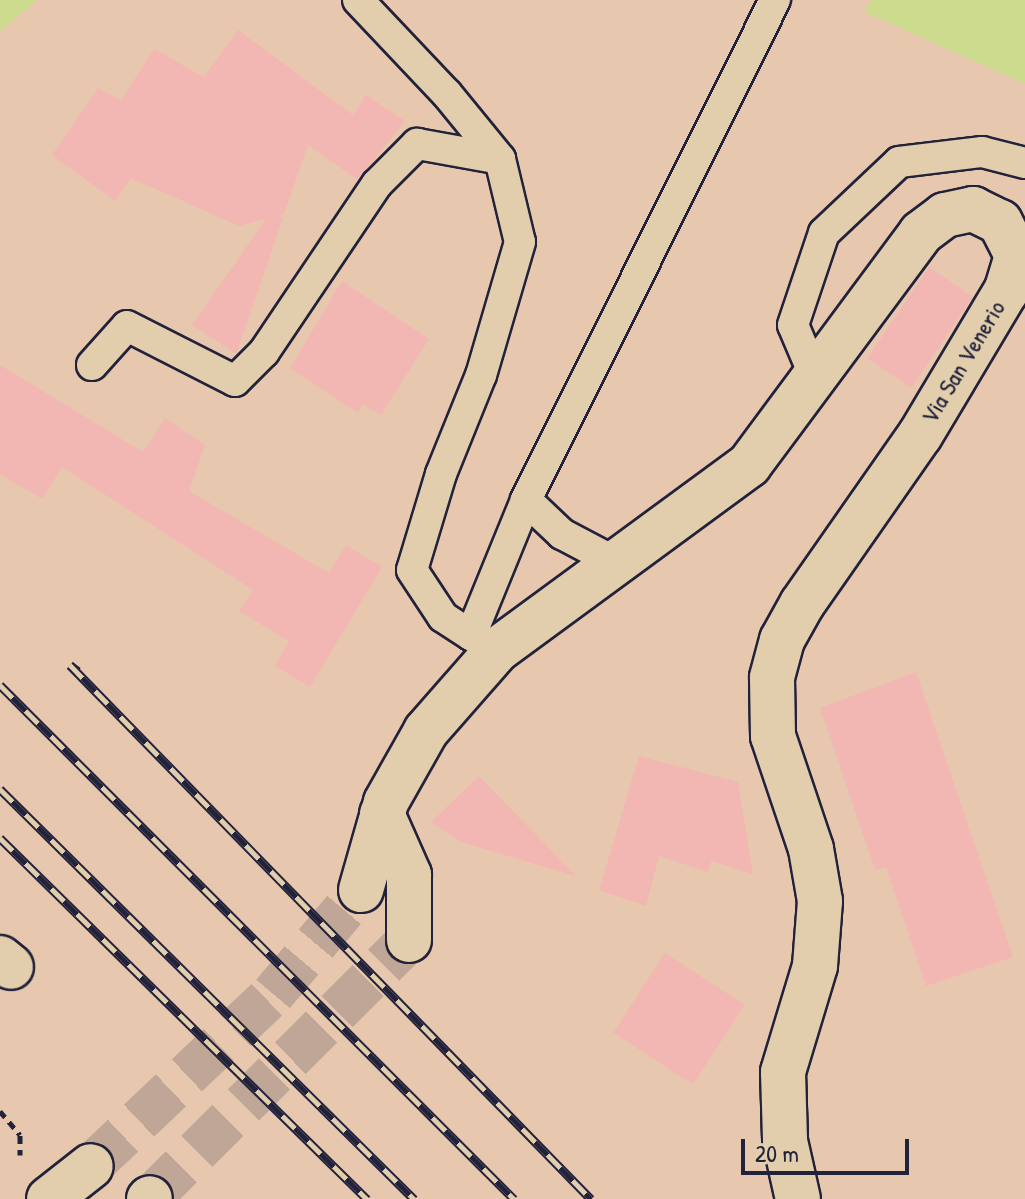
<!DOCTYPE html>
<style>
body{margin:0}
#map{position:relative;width:1025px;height:1199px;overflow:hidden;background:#e7c7ae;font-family:"Patrick Hand",sans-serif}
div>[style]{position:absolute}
.green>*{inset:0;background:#cddb8f}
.building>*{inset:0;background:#f3b7b3;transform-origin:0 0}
.secondary-tunnel>*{height:44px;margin-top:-22px;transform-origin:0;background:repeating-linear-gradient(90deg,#c0a697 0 44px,transparent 0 66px)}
.path>*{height:5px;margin-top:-2.5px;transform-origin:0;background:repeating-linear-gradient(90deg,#22223b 0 8px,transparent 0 14px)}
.roads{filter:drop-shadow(2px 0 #22223b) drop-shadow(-2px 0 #22223b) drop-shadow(0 2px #22223b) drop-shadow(0 -2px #22223b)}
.lane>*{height:30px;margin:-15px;padding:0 15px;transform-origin:15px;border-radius:15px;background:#e2ceac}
.street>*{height:44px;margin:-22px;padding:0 22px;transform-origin:22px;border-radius:22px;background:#e2ceac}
.secondary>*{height:44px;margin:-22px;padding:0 22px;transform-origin:22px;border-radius:22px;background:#e2ceac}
.rail>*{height:9px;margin-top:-4.5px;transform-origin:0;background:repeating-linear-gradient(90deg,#e2ceac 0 18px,#22223b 0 36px);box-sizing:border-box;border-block:2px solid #22223b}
span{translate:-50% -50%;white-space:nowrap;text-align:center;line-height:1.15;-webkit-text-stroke:7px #e2ceac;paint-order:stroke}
.street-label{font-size:24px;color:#22223b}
.scale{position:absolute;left:741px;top:1139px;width:168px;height:36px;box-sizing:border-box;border:4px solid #22223b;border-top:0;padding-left:10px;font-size:24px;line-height:28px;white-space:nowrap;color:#22223b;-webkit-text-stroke:6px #e2ceac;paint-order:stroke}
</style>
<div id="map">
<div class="green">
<div style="clip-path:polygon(0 0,37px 0,0 31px)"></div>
<div style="clip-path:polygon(871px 0,1025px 0,1025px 84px,865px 12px)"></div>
</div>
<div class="building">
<div style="clip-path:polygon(238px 30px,353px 115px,366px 95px,405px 121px,358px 180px,308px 145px,284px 214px,279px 216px,283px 218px,236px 354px,192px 325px,266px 219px,239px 226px,131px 178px,115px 201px,52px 155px,98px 88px,121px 100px,154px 49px,204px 77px)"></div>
<div style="left:929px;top:267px;width:53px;height:110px;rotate:34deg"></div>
<div style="clip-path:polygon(342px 281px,429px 339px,381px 415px,363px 404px,358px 413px,290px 368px)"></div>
<div style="clip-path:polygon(0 365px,143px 452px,165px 418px,205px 445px,189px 491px,329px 573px,346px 545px,382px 567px,310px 687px,275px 666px,289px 641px,239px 611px,253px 590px,62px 467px,42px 499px,0 474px)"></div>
<div style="clip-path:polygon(916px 672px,1013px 957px,926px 986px,886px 867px,875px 870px,820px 708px)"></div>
<div style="clip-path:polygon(639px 756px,738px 782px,753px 874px,711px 861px,708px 872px,659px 856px,646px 906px,599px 890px)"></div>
<div style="clip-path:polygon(479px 776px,576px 876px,461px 842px,431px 822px)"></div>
<div style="left:665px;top:953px;width:95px;height:95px;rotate:33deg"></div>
</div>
<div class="secondary-tunnel">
<div style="left:91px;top:1166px;width:250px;rotate:-43.4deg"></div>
<div style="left:273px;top:994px;width:136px;rotate:-49.8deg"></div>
<div style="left:150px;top:1198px;width:366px;rotate:-44.9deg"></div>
</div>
<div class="path">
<div style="left:0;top:1111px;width:31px;rotate:50deg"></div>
<div style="left:20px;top:1135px;width:20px;rotate:90deg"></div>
</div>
<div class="roads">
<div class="lane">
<div style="left:358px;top:0;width:129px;rotate:46.6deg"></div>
<div style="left:447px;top:94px;width:84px;rotate:50.8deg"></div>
<div style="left:500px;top:159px;width:85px;rotate:76.5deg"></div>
<div style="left:520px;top:242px;width:139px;rotate:106.3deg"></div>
<div style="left:481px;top:375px;width:107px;rotate:112deg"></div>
<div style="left:441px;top:474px;width:100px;rotate:106.8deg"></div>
<div style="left:412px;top:570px;width:56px;rotate:56.6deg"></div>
<div style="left:443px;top:617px;width:33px;rotate:33deg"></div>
<div style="left:92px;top:365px;width:52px;rotate:-48.1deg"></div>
<div style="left:127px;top:326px;width:121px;rotate:27deg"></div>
<div style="left:235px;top:381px;width:41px;rotate:-45deg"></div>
<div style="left:264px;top:352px;width:202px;rotate:-56.1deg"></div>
<div style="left:377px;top:184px;width:57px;rotate:-45deg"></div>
<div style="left:417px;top:144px;width:84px;rotate:10.2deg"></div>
<div style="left:815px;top:377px;width:56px;rotate:-112.9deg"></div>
<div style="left:793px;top:325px;width:97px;rotate:-71.4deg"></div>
<div style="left:824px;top:233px;width:103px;rotate:-43.4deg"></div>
<div style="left:899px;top:162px;width:84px;rotate:-6.9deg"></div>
<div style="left:982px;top:152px;width:44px;rotate:14.3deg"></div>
<div style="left:526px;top:500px;width:50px;rotate:43.4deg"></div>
<div style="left:562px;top:534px;width:60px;rotate:27.8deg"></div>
<div style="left:497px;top:650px;width:30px;rotate:-150deg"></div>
<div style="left:471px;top:635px;width:146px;rotate:-67.8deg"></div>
<div style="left:526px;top:500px;width:559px;rotate:-63.53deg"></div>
</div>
<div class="street">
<div style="left:0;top:958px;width:14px;rotate:39deg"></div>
</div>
<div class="secondary">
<div style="left:382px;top:814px;width:67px;rotate:66.1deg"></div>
<div style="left:409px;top:875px;width:65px;rotate:90deg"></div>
<div style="left:361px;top:890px;width:91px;rotate:-74.1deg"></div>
<div style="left:386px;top:802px;width:81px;rotate:-60.6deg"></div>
<div style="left:426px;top:731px;width:108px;rotate:-48.8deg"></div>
<div style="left:497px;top:650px;width:313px;rotate:-36.3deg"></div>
<div style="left:749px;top:465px;width:289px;rotate:-53.4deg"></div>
<div style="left:921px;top:233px;width:30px;rotate:-37deg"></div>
<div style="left:945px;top:215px;width:29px;rotate:-12deg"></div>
<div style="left:973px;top:209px;width:30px;rotate:26deg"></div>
<div style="left:1000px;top:222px;width:38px;rotate:63deg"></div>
<div style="left:1017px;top:256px;width:37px;rotate:107deg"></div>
<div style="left:1006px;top:291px;width:168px;rotate:120.8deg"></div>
<div style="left:920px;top:435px;width:206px;rotate:124.9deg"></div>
<div style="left:802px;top:604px;width:41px;rotate:119.1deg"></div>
<div style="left:782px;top:640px;width:39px;rotate:105deg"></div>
<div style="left:772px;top:678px;width:58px;rotate:89deg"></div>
<div style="left:773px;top:736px;width:119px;rotate:71.4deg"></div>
<div style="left:811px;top:849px;width:53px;rotate:80.2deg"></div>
<div style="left:820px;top:901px;width:65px;rotate:94.4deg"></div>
<div style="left:815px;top:966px;width:111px;rotate:106.8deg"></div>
<div style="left:783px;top:1072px;width:69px;rotate:88.3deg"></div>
<div style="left:785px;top:1141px;width:59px;rotate:77.4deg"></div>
<div style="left:49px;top:1199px;width:53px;rotate:-38.2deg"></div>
<div style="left:149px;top:1199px;width:1px;rotate:-45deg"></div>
</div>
</div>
<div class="rail">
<div style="left:78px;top:671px;width:10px;rotate:-143deg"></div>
<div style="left:70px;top:665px;width:746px;rotate:45.71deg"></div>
<div style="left:0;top:685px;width:727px;rotate:45deg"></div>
<div style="left:0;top:789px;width:583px;rotate:44.72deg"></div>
<div style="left:0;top:838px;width:515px;rotate:44.53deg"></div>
</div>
<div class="street-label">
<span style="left:963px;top:362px;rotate:-59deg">Via San Venerio</span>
</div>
<div class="scale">20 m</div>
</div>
